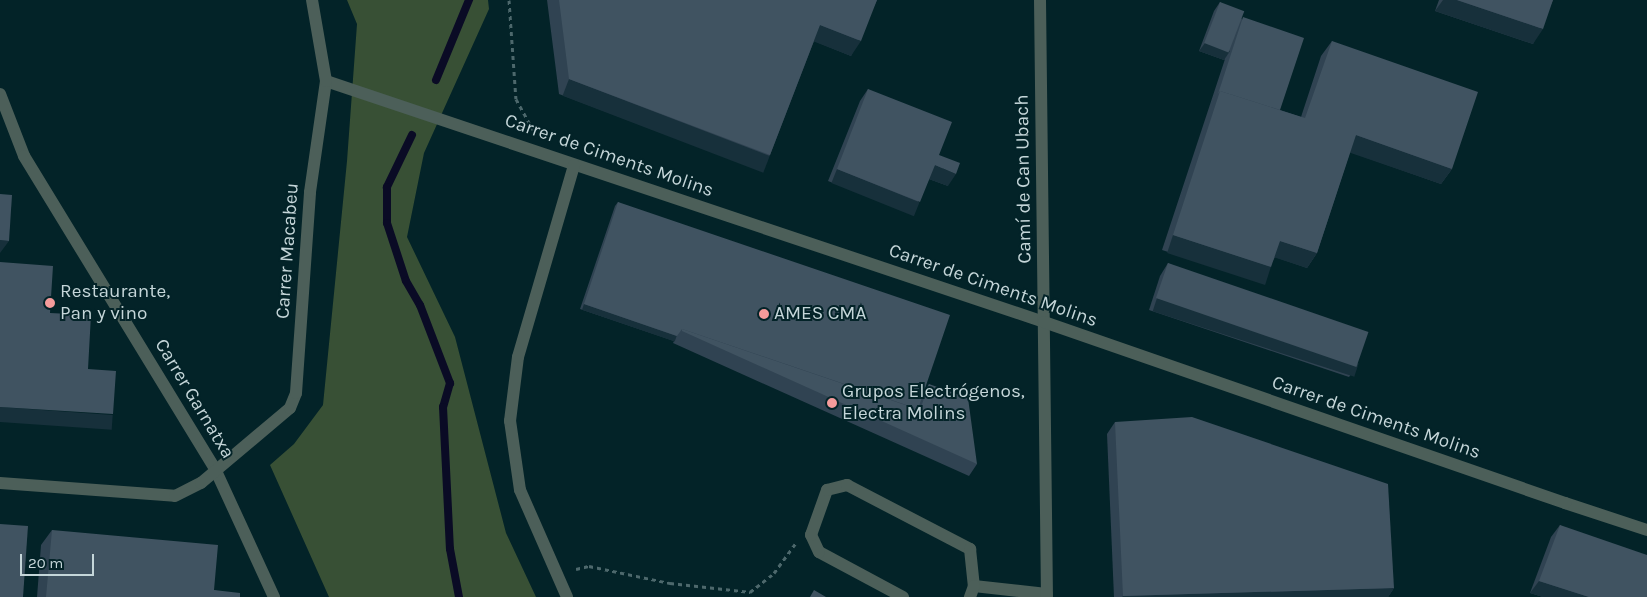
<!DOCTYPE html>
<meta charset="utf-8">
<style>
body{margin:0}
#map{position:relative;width:1647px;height:597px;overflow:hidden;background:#032328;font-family:Karla,sans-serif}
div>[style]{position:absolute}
.forest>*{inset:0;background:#385035}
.stream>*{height:8px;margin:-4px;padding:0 4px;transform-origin:4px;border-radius:4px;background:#0a0b25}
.path>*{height:3px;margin-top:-1.5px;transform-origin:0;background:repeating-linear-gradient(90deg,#4d686c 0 4px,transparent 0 8px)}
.service>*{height:12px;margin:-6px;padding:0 6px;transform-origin:6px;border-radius:6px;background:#4c5f59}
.minor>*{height:12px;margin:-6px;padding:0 6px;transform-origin:6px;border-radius:6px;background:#4c5f59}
.wall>*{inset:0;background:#304352}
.shaded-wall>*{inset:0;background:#17303b;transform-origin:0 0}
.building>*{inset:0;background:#405361;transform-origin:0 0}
.dots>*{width:14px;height:14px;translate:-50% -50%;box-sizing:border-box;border:2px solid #032328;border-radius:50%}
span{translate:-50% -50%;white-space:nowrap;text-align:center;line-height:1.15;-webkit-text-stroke:4px #032328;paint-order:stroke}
.street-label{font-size:19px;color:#c5d6d9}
.poi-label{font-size:19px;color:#c5d6d9}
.left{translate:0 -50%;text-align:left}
.scale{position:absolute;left:20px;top:554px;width:74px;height:22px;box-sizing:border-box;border:2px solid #c5d6d9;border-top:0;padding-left:6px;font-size:15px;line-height:18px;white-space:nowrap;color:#c5d6d9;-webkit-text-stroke:4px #032328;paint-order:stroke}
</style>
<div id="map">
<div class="forest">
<div style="clip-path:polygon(347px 0,488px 0,489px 9px,424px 153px,407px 237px,455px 337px,506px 533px,536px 597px,329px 597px,270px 465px,294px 444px,323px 405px,347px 161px,357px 24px)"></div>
</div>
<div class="stream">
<div style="left:436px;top:80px;width:87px;rotate:-67.6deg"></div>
<div style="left:412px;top:135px;width:58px;rotate:115.7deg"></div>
<div style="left:387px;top:187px;width:36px;rotate:90deg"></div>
<div style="left:387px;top:223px;width:61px;rotate:71.9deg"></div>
<div style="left:406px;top:281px;width:28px;rotate:60deg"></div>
<div style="left:420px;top:305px;width:84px;rotate:69deg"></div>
<div style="left:450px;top:383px;width:25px;rotate:106deg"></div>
<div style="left:443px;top:407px;width:142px;rotate:87.2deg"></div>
<div style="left:450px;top:549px;width:49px;rotate:79.4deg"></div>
</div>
<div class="path">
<div style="left:509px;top:0;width:99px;rotate:86deg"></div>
<div style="left:516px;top:99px;width:37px;rotate:61deg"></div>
<div style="left:576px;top:569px;width:13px;rotate:-13deg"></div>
<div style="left:589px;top:566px;width:83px;rotate:11.9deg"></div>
<div style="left:670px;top:583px;width:81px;rotate:6.4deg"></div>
<div style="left:750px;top:592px;width:31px;rotate:-38deg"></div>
<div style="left:774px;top:573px;width:36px;rotate:-54deg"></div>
</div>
<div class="service">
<div style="left:326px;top:81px;width:757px;rotate:18.55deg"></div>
<div style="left:1565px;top:503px;width:86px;rotate:18.2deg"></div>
<div style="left:974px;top:586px;width:73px;rotate:6.3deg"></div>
<div style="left:903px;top:597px;width:95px;rotate:-151.8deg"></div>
<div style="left:819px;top:552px;width:19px;rotate:-115deg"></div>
<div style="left:811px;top:535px;width:48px;rotate:-70.4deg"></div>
<div style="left:827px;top:490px;width:21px;rotate:-14deg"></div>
<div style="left:847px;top:485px;width:139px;rotate:27.5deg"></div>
<div style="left:970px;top:549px;width:37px;rotate:84deg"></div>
<div style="left:974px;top:586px;width:12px;rotate:110deg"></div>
</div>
<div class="minor">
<div style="left:1040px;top:0;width:597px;rotate:89.33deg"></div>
<div style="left:0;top:94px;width:66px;rotate:68.8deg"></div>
<div style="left:24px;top:156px;width:369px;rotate:58.6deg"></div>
<div style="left:216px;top:471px;width:139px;rotate:65.3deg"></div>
<div style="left:1044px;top:322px;width:552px;rotate:19.16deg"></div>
<div style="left:0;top:483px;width:175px;rotate:4.2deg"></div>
<div style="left:175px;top:496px;width:29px;rotate:-27deg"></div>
<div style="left:201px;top:483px;width:116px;rotate:-40.1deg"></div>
<div style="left:290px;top:408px;width:16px;rotate:-68deg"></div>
<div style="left:296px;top:393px;width:201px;rotate:-86deg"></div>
<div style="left:310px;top:192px;width:112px;rotate:-81.8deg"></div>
<div style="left:326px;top:81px;width:82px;rotate:-99.8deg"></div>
<div style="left:567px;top:597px;width:117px;rotate:-113.7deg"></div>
<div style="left:520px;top:490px;width:70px;rotate:-98.2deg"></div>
<div style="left:510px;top:421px;width:64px;rotate:-82.9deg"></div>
<div style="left:518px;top:357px;width:200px;rotate:-73.7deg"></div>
</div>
<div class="wall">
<div style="clip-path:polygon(547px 0,877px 0,851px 56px,814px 41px,770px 155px,759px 170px,559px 94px)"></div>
<div style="clip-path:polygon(1439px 0,1553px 0,1533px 44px,1435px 11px)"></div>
<div style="clip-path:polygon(1220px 2px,1242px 19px,1280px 110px,1301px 117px,1321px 56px,1332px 41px,1452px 169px,1441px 184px,1350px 152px,1317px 253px,1307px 268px,1275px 257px,1261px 282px,1162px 250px,1225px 59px,1224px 60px,1199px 51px,1214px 11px)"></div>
<div style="clip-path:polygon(868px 89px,939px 155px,948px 186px,929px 179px,912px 214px,828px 181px,860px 101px)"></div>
<div style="clip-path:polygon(618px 202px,924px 392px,929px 384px,977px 464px,969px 476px,673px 343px,674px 341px,580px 309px,615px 206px)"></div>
<div style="clip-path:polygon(1168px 263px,1358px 365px,1349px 377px,1149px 310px,1160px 276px)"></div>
<div style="clip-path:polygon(1115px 422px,1394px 588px,1388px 597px,1114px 597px,1107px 434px)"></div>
<div style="clip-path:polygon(1560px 525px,1647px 597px,1543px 597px,1530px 593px,1551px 537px)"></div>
<div style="clip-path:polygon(52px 530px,214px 590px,240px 597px,37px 597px,41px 545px)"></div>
</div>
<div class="shaded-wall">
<div style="clip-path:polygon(1443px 0,1457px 0,1543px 29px,1533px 44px,1435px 11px)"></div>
<div style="clip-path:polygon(820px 25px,861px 41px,851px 56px,810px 40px)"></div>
<div style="clip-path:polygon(1205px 43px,1230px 51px,1224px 60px,1199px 51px)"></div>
<div style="left:569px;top:79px;width:215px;height:18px;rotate:21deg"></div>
<div style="clip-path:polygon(1356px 135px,1452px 169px,1441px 184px,1345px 151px)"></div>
<div style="clip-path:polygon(935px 165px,956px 174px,948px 186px,926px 178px)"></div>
<div style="left:837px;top:169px;width:89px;height:15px;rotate:22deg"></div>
<div style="left:1173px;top:235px;width:103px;height:19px;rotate:18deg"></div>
<div style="clip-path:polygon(0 240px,9px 241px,0 253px)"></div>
<div style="clip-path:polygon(1280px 241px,1317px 253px,1307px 268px,1270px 256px)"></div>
<div style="left:1157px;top:298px;width:212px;height:14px;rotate:18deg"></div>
<div style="left:584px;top:304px;width:98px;height:6px;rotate:19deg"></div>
<div style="left:0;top:407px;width:113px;height:15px;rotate:4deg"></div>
<div style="clip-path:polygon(1539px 581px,1589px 597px,1543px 597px,1530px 593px)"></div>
<div style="clip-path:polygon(1394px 588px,1388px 597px,1122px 597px,1123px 596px)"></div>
</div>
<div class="building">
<div style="clip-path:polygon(559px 0,877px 0,861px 41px,820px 25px,770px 155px,569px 79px)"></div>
<div style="clip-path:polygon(1457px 0,1553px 0,1543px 29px)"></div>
<div style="left:1220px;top:2px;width:26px;height:44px;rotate:21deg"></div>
<div style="clip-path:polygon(1243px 17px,1304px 38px,1280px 110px,1220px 91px,1218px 94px)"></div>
<div style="clip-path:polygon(1332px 41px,1478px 92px,1452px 169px,1356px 135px,1317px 253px,1280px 241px,1271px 267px,1173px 235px,1220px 91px,1305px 118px)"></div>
<div style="clip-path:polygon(868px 89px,952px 122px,939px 155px,960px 163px,956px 174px,935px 165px,920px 202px,837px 169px)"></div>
<div style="clip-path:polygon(0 194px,12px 195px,9px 241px,0 240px)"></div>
<div style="clip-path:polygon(618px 202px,950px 315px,918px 409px,682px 329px,677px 336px,584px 304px)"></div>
<div style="clip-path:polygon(0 262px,53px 266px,50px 313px,91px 315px,88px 369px,116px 371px,113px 414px,0 407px)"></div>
<div style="left:1168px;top:263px;width:212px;height:37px;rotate:19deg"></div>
<div style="clip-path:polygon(682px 329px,920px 410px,929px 384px,968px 398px,977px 464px,682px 331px)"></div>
<div style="clip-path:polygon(1192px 417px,1388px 484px,1394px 588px,1123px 596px,1115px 422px)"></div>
<div style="clip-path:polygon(0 524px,28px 526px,23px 597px,0 597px)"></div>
<div style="clip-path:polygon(1560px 525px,1647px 555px,1647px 597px,1589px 597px,1539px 581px)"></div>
<div style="clip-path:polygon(52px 530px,218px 545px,214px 590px,240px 593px,240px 597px,46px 597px)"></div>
<div style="clip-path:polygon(814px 590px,826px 597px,810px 597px)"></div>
</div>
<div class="dots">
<div style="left:50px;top:303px;background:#f59b9b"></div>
<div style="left:764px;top:314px;background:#f59b9b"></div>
<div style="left:832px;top:403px;background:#f59b9b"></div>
</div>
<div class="street-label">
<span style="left:609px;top:156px;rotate:19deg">Carrer de Ciments Molins</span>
<span style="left:1024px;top:179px;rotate:-91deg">Camí de Can Ubach</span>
<span style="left:288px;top:251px;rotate:-86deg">Carrer Macabeu</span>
<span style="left:993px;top:286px;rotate:19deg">Carrer de Ciments Molins</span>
<span style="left:194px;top:399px;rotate:59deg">Carrer Garnatxa</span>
<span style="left:1376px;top:418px;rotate:19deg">Carrer de Ciments Molins</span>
</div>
<div class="poi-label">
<span class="left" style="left:60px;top:303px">Restaurante,<br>Pan y vino</span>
<span class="left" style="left:774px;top:314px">AMES CMA</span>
<span class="left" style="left:842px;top:403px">Grupos Electrógenos,<br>Electra Molins</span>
</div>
<div class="scale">20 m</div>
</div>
